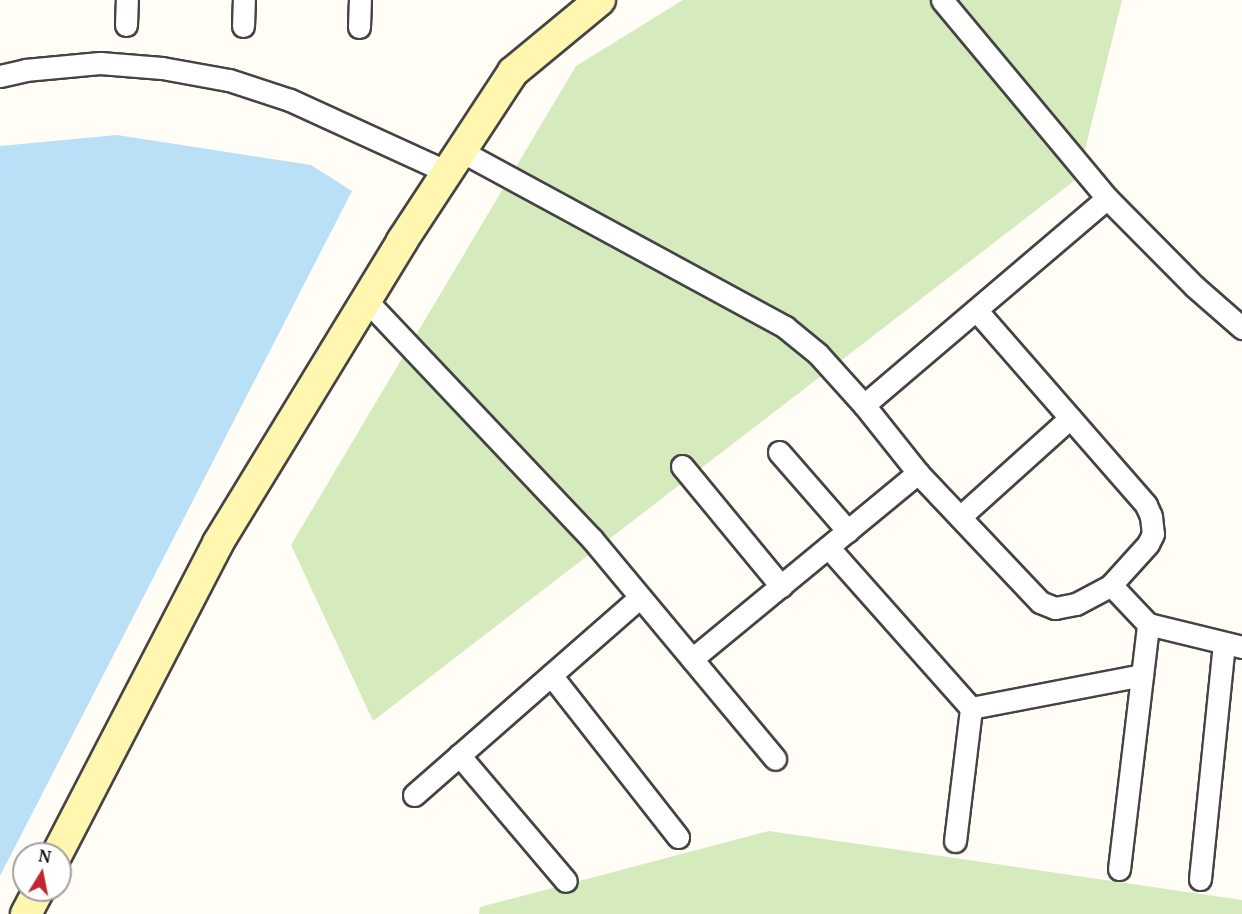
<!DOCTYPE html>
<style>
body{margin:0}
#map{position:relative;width:1242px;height:914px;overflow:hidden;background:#fffdf5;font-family:"Noto Serif",serif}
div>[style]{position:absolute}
.green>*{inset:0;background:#d5ebbd}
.water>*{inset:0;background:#b9e0f7}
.roads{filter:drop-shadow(2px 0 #444) drop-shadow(-2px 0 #444) drop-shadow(0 2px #444) drop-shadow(0 -2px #444)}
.street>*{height:21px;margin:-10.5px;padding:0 10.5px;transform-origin:10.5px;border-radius:10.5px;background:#fff}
.secondary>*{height:30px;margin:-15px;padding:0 15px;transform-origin:15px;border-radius:15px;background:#fff6b0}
span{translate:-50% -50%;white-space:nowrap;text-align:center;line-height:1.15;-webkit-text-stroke:6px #fff;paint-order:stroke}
.north{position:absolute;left:12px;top:842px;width:60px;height:60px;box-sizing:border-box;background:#fff;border:2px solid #a0a0a0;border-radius:50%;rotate:10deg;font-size:16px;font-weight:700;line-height:24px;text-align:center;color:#111}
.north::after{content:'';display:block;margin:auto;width:21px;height:27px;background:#c4262e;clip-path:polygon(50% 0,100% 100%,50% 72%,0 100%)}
</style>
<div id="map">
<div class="green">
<div style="clip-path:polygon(683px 0,1122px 0,1078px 178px,373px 721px,291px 545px,576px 66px)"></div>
<div style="clip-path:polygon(769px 831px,1242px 900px,1242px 914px,479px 914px,480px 907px)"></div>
</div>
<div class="water">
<div style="clip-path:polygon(117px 135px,311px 165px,352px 191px,0 876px,0 146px)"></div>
</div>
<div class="roads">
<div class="street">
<div style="left:942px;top:0;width:258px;rotate:50.2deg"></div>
<div style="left:1107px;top:198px;width:124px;rotate:45.3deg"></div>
<div style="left:1194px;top:286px;width:64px;rotate:41.2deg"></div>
<div style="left:126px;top:25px;width:25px;rotate:-88deg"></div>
<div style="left:243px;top:26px;width:26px;rotate:-88deg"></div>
<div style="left:359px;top:27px;width:27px;rotate:-88deg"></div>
<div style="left:0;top:76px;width:26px;rotate:-13deg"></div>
<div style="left:25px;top:70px;width:75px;rotate:-5.3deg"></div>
<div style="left:100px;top:63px;width:62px;rotate:4.6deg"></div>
<div style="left:162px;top:68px;width:68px;rotate:10.2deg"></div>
<div style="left:229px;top:80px;width:64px;rotate:18.2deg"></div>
<div style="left:290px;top:100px;width:173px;rotate:24.6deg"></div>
<div style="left:461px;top:151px;width:369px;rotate:28.5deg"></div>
<div style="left:785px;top:327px;width:43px;rotate:39.3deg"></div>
<div style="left:818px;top:354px;width:69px;rotate:48deg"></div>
<div style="left:864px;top:405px;width:87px;rotate:51.5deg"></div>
<div style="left:918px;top:473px;width:178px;rotate:46.6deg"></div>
<div style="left:1040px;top:602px;width:16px;rotate:22deg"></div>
<div style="left:1055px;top:608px;width:21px;rotate:-11deg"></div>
<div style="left:1076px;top:604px;width:40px;rotate:-28deg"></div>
<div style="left:1111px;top:585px;width:54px;rotate:46.5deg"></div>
<div style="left:1148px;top:624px;width:97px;rotate:13.7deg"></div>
<div style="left:366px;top:300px;width:329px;rotate:46.6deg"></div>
<div style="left:592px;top:539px;width:286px;rotate:50.2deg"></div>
<div style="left:977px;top:311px;width:257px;rotate:48.9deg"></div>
<div style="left:1146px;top:505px;width:12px;rotate:66deg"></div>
<div style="left:1151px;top:516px;width:18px;rotate:84deg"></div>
<div style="left:1153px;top:534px;width:11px;rotate:117deg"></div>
<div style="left:1148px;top:544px;width:55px;rotate:132.1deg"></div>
<div style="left:864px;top:405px;width:319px;rotate:-40.4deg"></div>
<div style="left:779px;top:452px;width:105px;rotate:48.9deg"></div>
<div style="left:682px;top:466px;width:156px;rotate:50.5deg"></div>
<div style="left:960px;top:517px;width:148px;rotate:-42deg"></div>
<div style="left:828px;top:547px;width:215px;rotate:48.4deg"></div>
<div style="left:971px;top:708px;width:174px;rotate:-10.9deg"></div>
<div style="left:692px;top:659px;width:293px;rotate:-39.5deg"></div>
<div style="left:551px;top:675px;width:206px;rotate:51.9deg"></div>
<div style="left:459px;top:755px;width:165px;rotate:49.7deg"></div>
<div style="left:414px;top:795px;width:300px;rotate:-41.2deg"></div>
<div style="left:955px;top:841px;width:134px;rotate:-83.1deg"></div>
<div style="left:1119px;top:869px;width:247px;rotate:-83.2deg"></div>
<div style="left:1200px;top:879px;width:236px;rotate:-84.2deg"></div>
</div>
<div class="secondary">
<div style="left:57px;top:854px;width:350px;rotate:-62.6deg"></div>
<div style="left:218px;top:543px;width:354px;rotate:-58.6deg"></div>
<div style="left:402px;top:241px;width:202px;rotate:-56.7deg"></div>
<div style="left:513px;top:72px;width:113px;rotate:-39.6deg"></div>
<div style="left:26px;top:914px;width:27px;rotate:-62deg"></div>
</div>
</div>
<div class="north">N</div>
</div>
